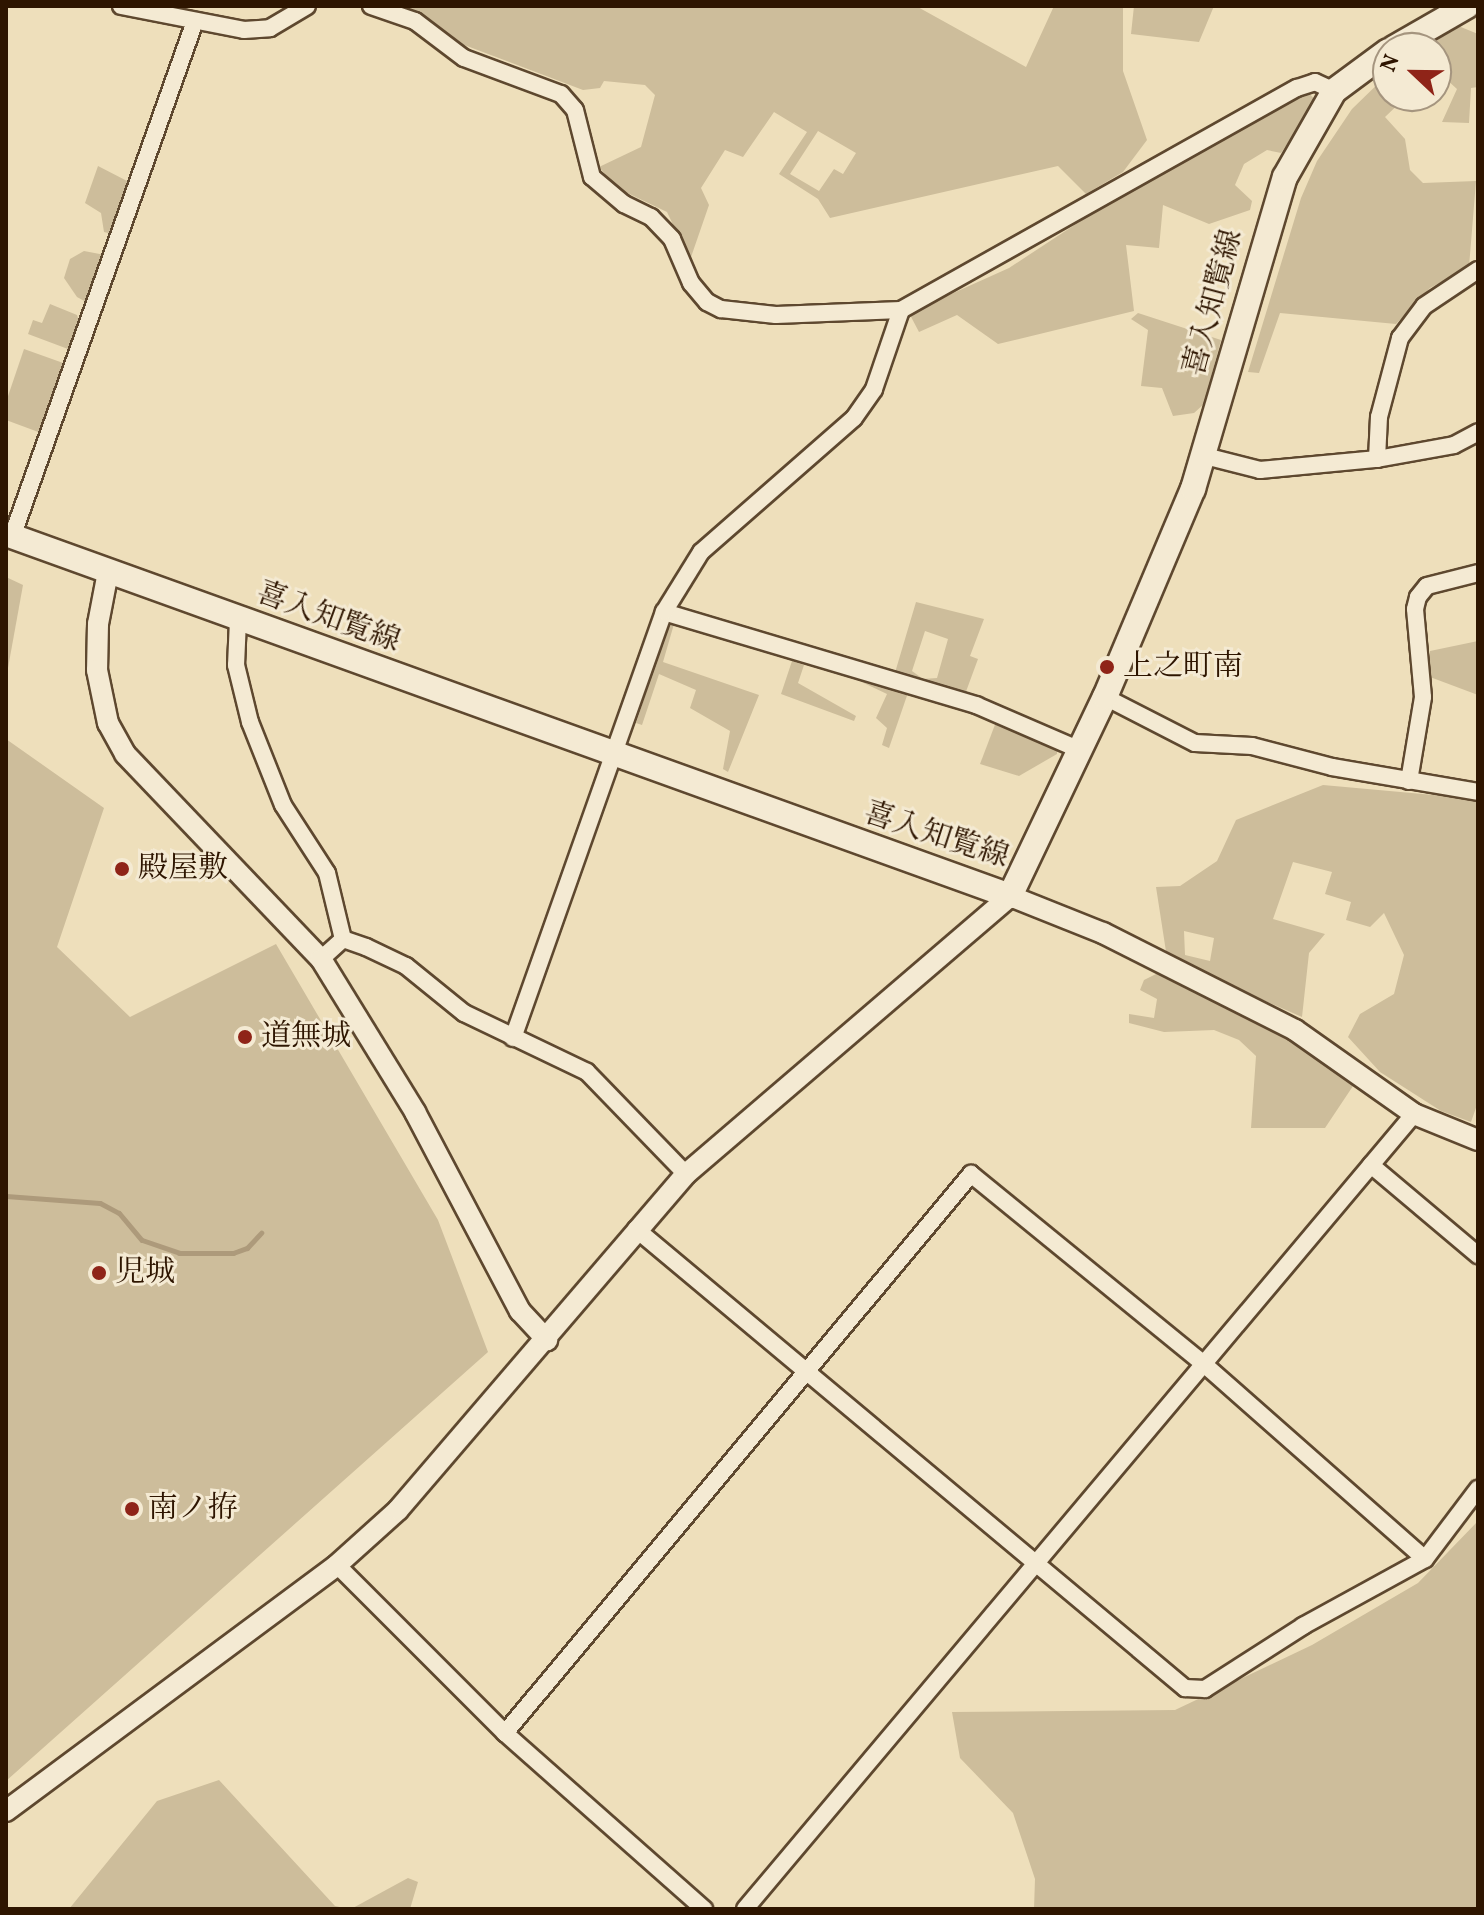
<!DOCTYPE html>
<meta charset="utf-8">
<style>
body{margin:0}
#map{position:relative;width:1484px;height:1915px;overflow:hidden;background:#eedfbb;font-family:Vollkorn,"Noto Serif JP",serif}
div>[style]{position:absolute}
.green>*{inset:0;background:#cdbd9b}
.stream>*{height:5px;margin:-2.5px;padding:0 2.5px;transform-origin:2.5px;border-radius:2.5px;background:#ad9a7b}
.roads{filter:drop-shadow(2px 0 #5e482f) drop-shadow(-2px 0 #5e482f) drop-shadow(0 2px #5e482f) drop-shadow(0 -2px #5e482f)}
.minor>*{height:16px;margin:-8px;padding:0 8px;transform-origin:8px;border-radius:8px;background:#f4ead3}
.tertiary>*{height:20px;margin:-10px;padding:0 10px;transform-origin:10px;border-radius:10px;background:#f4ead3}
.secondary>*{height:24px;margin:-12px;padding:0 12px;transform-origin:12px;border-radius:12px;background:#f4ead3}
.dots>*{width:22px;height:22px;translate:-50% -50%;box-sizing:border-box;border:4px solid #f4ead3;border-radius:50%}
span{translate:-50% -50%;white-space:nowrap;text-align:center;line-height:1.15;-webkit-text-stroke:6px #f4ead3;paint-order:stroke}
.street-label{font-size:30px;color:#2e1500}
.poi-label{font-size:30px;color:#2e1500}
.left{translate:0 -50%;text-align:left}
.frame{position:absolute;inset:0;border:8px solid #2e1500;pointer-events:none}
.north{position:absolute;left:1372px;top:32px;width:80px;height:80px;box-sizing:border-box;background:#f4ead3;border:2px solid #a5957f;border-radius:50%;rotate:292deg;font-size:22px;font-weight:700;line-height:32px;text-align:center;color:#2e1500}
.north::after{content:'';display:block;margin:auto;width:28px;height:36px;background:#8f2418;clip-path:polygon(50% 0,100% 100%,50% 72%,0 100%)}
</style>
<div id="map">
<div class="green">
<div style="clip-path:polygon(evenodd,399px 6px,916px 6px,1026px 67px,1054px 6px,1123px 6px,1123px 71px,1147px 140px,1123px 172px,1086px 194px,1058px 166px,830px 218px,818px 199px,779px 174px,807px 132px,774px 112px,743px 157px,725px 150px,701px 188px,709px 205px,690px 260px,667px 212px,617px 188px,599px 167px,641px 147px,655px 95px,645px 85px,604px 81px,600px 88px,583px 90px,459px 43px,414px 10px,399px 6px,818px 131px,856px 153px,843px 174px,834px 169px,819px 191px,790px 174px,818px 131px)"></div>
<div style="clip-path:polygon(1134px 6px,1214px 6px,1199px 42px,1131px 34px)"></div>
<div style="clip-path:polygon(1456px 25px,1478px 34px,1478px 87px,1471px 88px,1469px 123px,1442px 122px,1457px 89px,1436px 70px,1436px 48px,1421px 48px)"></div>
<div style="clip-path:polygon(1388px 74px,1388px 96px,1407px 96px,1385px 117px,1405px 139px,1410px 170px,1423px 183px,1476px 181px,1469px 267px,1430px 288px,1396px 324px,1280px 313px,1259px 373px,1248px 372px,1301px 198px,1317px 161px,1352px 109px)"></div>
<div style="clip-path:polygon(1309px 93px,1316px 101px,1281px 153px,1267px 150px,1244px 164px,1235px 185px,1252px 201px,1250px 210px,1209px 224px,1163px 205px,1159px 248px,1126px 245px,1134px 311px,998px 344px,957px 315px,919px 332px,909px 313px,1009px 268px,1134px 186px)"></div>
<div style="clip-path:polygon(98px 166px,131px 183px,112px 234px,104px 232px,101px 213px,85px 203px)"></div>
<div style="clip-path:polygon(84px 251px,105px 255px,88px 303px,77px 297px,64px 278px,70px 259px)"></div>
<div style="clip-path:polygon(50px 304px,77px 315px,80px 324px,68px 349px,28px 334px,33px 320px,42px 323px)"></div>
<div style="clip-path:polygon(1138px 313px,1221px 340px,1204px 404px,1194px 413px,1173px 416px,1162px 388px,1141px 386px,1148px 330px,1131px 319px)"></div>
<div style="clip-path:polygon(24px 349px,66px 364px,41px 433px,6px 420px,6px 402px)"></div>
<div style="clip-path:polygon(6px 577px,23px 585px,6px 679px)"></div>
<div style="clip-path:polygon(evenodd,916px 602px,984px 619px,970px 656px,978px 659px,964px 697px,911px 684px,889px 748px,882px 745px,887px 728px,876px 718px,887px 694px,849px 676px,894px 676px,916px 602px,925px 631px,948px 639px,937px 678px,923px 679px,912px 671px,925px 631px)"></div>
<div style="clip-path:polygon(669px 623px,674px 624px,663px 662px,759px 695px,728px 772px,723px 769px,730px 731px,690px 708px,696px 690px,659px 674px,642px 725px,636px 723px)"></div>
<div style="clip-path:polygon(1478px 641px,1478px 695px,1430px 677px,1430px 651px)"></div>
<div style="clip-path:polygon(792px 661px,804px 665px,798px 683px,856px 716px,854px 721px,781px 694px)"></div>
<div style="clip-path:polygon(996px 722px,1057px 748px,1057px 754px,1019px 776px,980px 764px)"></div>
<div style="clip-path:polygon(6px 739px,104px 808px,57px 947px,130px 1017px,276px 944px,438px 1220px,488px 1352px,6px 1781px)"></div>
<div style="clip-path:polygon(evenodd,1323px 785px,1478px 799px,1478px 1102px,1471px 1122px,1441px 1111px,1380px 1072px,1348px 1037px,1360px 1014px,1394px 994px,1404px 955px,1384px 913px,1370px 927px,1346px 920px,1351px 902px,1325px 894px,1332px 872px,1293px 862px,1273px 919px,1325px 934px,1309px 953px,1302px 1017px,1167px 958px,1156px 887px,1180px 886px,1217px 861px,1236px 820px,1323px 785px,1184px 931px,1214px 938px,1210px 961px,1185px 955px,1184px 931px)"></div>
<div style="clip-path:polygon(1158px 973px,1295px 1038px,1355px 1083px,1325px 1128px,1251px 1128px,1256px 1056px,1239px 1040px,1214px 1030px,1164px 1032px,1129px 1023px,1129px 1014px,1154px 1018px,1157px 999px,1140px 990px,1144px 980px)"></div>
<div style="clip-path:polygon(1478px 1521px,1478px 1909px,1034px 1909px,1035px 1879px,1013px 1813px,960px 1758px,952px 1712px,1175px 1710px,1312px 1645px,1418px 1583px)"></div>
<div style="clip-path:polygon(219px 1780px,335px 1906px,349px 1909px,69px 1909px,157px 1801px)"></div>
<div style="clip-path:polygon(408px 1878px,418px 1882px,410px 1909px,351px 1909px)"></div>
</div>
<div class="stream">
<div style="left:6px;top:1196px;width:94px;rotate:4.3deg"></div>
<div style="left:100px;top:1203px;width:21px;rotate:28deg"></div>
<div style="left:119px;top:1213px;width:35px;rotate:50deg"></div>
<div style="left:142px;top:1240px;width:39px;rotate:19deg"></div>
<div style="left:179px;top:1253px;width:54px"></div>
<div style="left:233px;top:1253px;width:15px;rotate:-20deg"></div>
<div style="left:247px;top:1248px;width:21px;rotate:-47deg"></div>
</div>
<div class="roads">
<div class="minor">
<div style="left:121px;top:6px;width:125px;rotate:11deg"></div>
<div style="left:244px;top:30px;width:26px;rotate:-4deg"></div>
<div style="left:270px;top:28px;width:43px;rotate:-30.7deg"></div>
<div style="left:371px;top:6px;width:46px;rotate:18.8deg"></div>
<div style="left:415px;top:21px;width:61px;rotate:37.1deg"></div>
<div style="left:464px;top:58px;width:103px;rotate:20.4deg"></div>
<div style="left:561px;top:94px;width:21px;rotate:49deg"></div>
<div style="left:575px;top:110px;width:69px;rotate:75.8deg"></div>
<div style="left:592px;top:177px;width:42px;rotate:40.2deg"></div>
<div style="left:624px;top:204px;width:30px;rotate:26deg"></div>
<div style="left:651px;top:217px;width:30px;rotate:46deg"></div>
<div style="left:672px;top:239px;width:48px;rotate:66.6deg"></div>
<div style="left:691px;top:283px;width:25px;rotate:50deg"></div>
<div style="left:707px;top:302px;width:16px;rotate:27deg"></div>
<div style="left:721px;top:309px;width:55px;rotate:6.2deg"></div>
<div style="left:776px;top:315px;width:125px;rotate:-2.3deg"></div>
<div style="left:901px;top:310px;width:454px;rotate:-29.3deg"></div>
<div style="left:1297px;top:88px;width:19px;rotate:-18deg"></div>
<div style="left:1315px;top:82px;width:21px;rotate:25deg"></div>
<div style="left:1205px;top:456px;width:57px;rotate:14.3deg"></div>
<div style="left:1260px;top:470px;width:118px;rotate:-5.4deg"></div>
<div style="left:1377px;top:459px;width:78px;rotate:-10.3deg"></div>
<div style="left:1454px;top:445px;width:27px;rotate:-28deg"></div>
<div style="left:1377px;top:459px;width:42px;rotate:-87.3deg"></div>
<div style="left:1379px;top:417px;width:82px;rotate:-75.1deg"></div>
<div style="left:1400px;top:338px;width:40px;rotate:-53deg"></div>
<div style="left:1424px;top:306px;width:65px;rotate:-33.7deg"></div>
<div style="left:12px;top:537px;width:544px;rotate:-70.47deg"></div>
<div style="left:664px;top:612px;width:326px;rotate:16.6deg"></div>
<div style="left:976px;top:705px;width:113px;rotate:23.4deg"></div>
<div style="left:238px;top:620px;width:45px;rotate:92.5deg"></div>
<div style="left:236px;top:665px;width:59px;rotate:76.2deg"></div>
<div style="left:250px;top:722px;width:89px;rotate:68.3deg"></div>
<div style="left:283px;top:805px;width:81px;rotate:57.1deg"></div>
<div style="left:327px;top:873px;width:68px;rotate:76.4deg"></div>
<div style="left:1105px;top:697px;width:101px;rotate:27.1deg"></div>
<div style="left:1195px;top:743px;width:57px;rotate:3deg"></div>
<div style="left:1252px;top:746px;width:83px;rotate:14.7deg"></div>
<div style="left:1332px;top:767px;width:148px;rotate:9.7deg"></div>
<div style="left:1409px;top:781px;width:85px;rotate:-80.5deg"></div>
<div style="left:1423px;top:697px;width:88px;rotate:-95.2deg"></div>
<div style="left:1415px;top:609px;width:12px;rotate:-76deg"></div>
<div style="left:1418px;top:597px;width:14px;rotate:-51deg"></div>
<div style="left:1427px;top:586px;width:53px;rotate:-14.3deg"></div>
<div style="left:321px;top:959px;width:30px;rotate:-42deg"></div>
<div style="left:343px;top:939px;width:24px;rotate:19deg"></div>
<div style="left:366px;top:947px;width:44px;rotate:25.4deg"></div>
<div style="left:406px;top:966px;width:75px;rotate:39deg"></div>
<div style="left:464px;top:1013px;width:136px;rotate:25.6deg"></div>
<div style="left:587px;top:1072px;width:142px;rotate:45.9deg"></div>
<div style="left:513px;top:1038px;width:452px;rotate:-70.5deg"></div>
<div style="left:664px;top:612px;width:70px;rotate:-58.3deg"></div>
<div style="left:701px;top:552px;width:203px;rotate:-41.2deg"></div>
<div style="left:854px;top:418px;width:35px;rotate:-55deg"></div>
<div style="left:874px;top:389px;width:83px;rotate:-71.1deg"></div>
<div style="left:1371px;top:1165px;width:140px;rotate:40.1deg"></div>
<div style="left:636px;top:1229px;width:716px;rotate:39.9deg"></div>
<div style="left:1185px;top:1688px;width:20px;rotate:3deg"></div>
<div style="left:1205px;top:1689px;width:117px;rotate:-32.7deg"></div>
<div style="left:1303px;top:1626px;width:139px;rotate:-28.8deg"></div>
<div style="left:1425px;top:1559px;width:88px;rotate:-52.9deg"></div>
<div style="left:337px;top:1565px;width:238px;rotate:45deg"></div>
<div style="left:505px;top:1733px;width:266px;rotate:41.5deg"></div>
<div style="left:505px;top:1733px;width:728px;rotate:-50.18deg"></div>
<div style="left:971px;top:1174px;width:302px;rotate:39.2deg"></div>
<div style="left:1205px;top:1365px;width:293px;rotate:41.4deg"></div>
<div style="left:745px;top:1909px;width:1039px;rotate:-49.92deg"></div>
</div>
<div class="tertiary">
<div style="left:108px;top:572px;width:53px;rotate:100.9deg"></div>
<div style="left:98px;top:624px;width:46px;rotate:91.2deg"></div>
<div style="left:97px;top:670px;width:54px;rotate:78.3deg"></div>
<div style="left:108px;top:723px;width:35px;rotate:61deg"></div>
<div style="left:125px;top:754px;width:284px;rotate:46.3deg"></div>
<div style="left:321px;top:959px;width:180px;rotate:58.4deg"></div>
<div style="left:415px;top:1112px;width:225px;rotate:62.2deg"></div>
<div style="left:520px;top:1311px;width:40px;rotate:47deg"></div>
<div style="left:6px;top:1811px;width:412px;rotate:-36.6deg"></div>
<div style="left:337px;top:1565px;width:82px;rotate:-42deg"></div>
<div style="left:398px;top:1510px;width:443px;rotate:-49.4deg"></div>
<div style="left:686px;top:1174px;width:427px;rotate:-40.6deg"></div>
<div style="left:1010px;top:896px;width:100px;rotate:21.7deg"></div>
<div style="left:1103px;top:933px;width:215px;rotate:26.8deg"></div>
<div style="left:1295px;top:1030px;width:146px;rotate:35.2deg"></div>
<div style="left:1414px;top:1114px;width:69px;rotate:22.1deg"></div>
</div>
<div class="secondary">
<div style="left:1394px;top:48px;width:84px;rotate:-29.9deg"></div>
<div style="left:6px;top:534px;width:1067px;rotate:19.83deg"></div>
<div style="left:1010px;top:896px;width:221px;rotate:-64.5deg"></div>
<div style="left:1105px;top:697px;width:226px;rotate:-67.1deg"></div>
<div style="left:1193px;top:489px;width:325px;rotate:-73.6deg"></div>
<div style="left:1285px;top:177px;width:99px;rotate:-60.3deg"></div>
<div style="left:1334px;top:91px;width:67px;rotate:-36.5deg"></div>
</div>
</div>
<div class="dots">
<div style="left:1107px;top:667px;background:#8f2418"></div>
<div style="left:122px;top:869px;background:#8f2418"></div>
<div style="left:245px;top:1037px;background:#8f2418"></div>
<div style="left:99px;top:1273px;background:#8f2418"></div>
<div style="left:132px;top:1509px;background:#8f2418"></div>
</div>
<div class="street-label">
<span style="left:1214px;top:303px;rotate:-75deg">喜入知覧線</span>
<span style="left:328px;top:618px;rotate:20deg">喜入知覧線</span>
<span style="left:936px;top:836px;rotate:18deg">喜入知覧線</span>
</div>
<div class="poi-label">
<span class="left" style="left:1123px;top:667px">上之町南</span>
<span class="left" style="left:138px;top:869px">殿屋敷</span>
<span class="left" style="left:261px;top:1037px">道無城</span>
<span class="left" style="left:115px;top:1273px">児城</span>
<span class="left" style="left:148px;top:1509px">南ノ拵</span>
</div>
<div class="frame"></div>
<div class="north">N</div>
</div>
